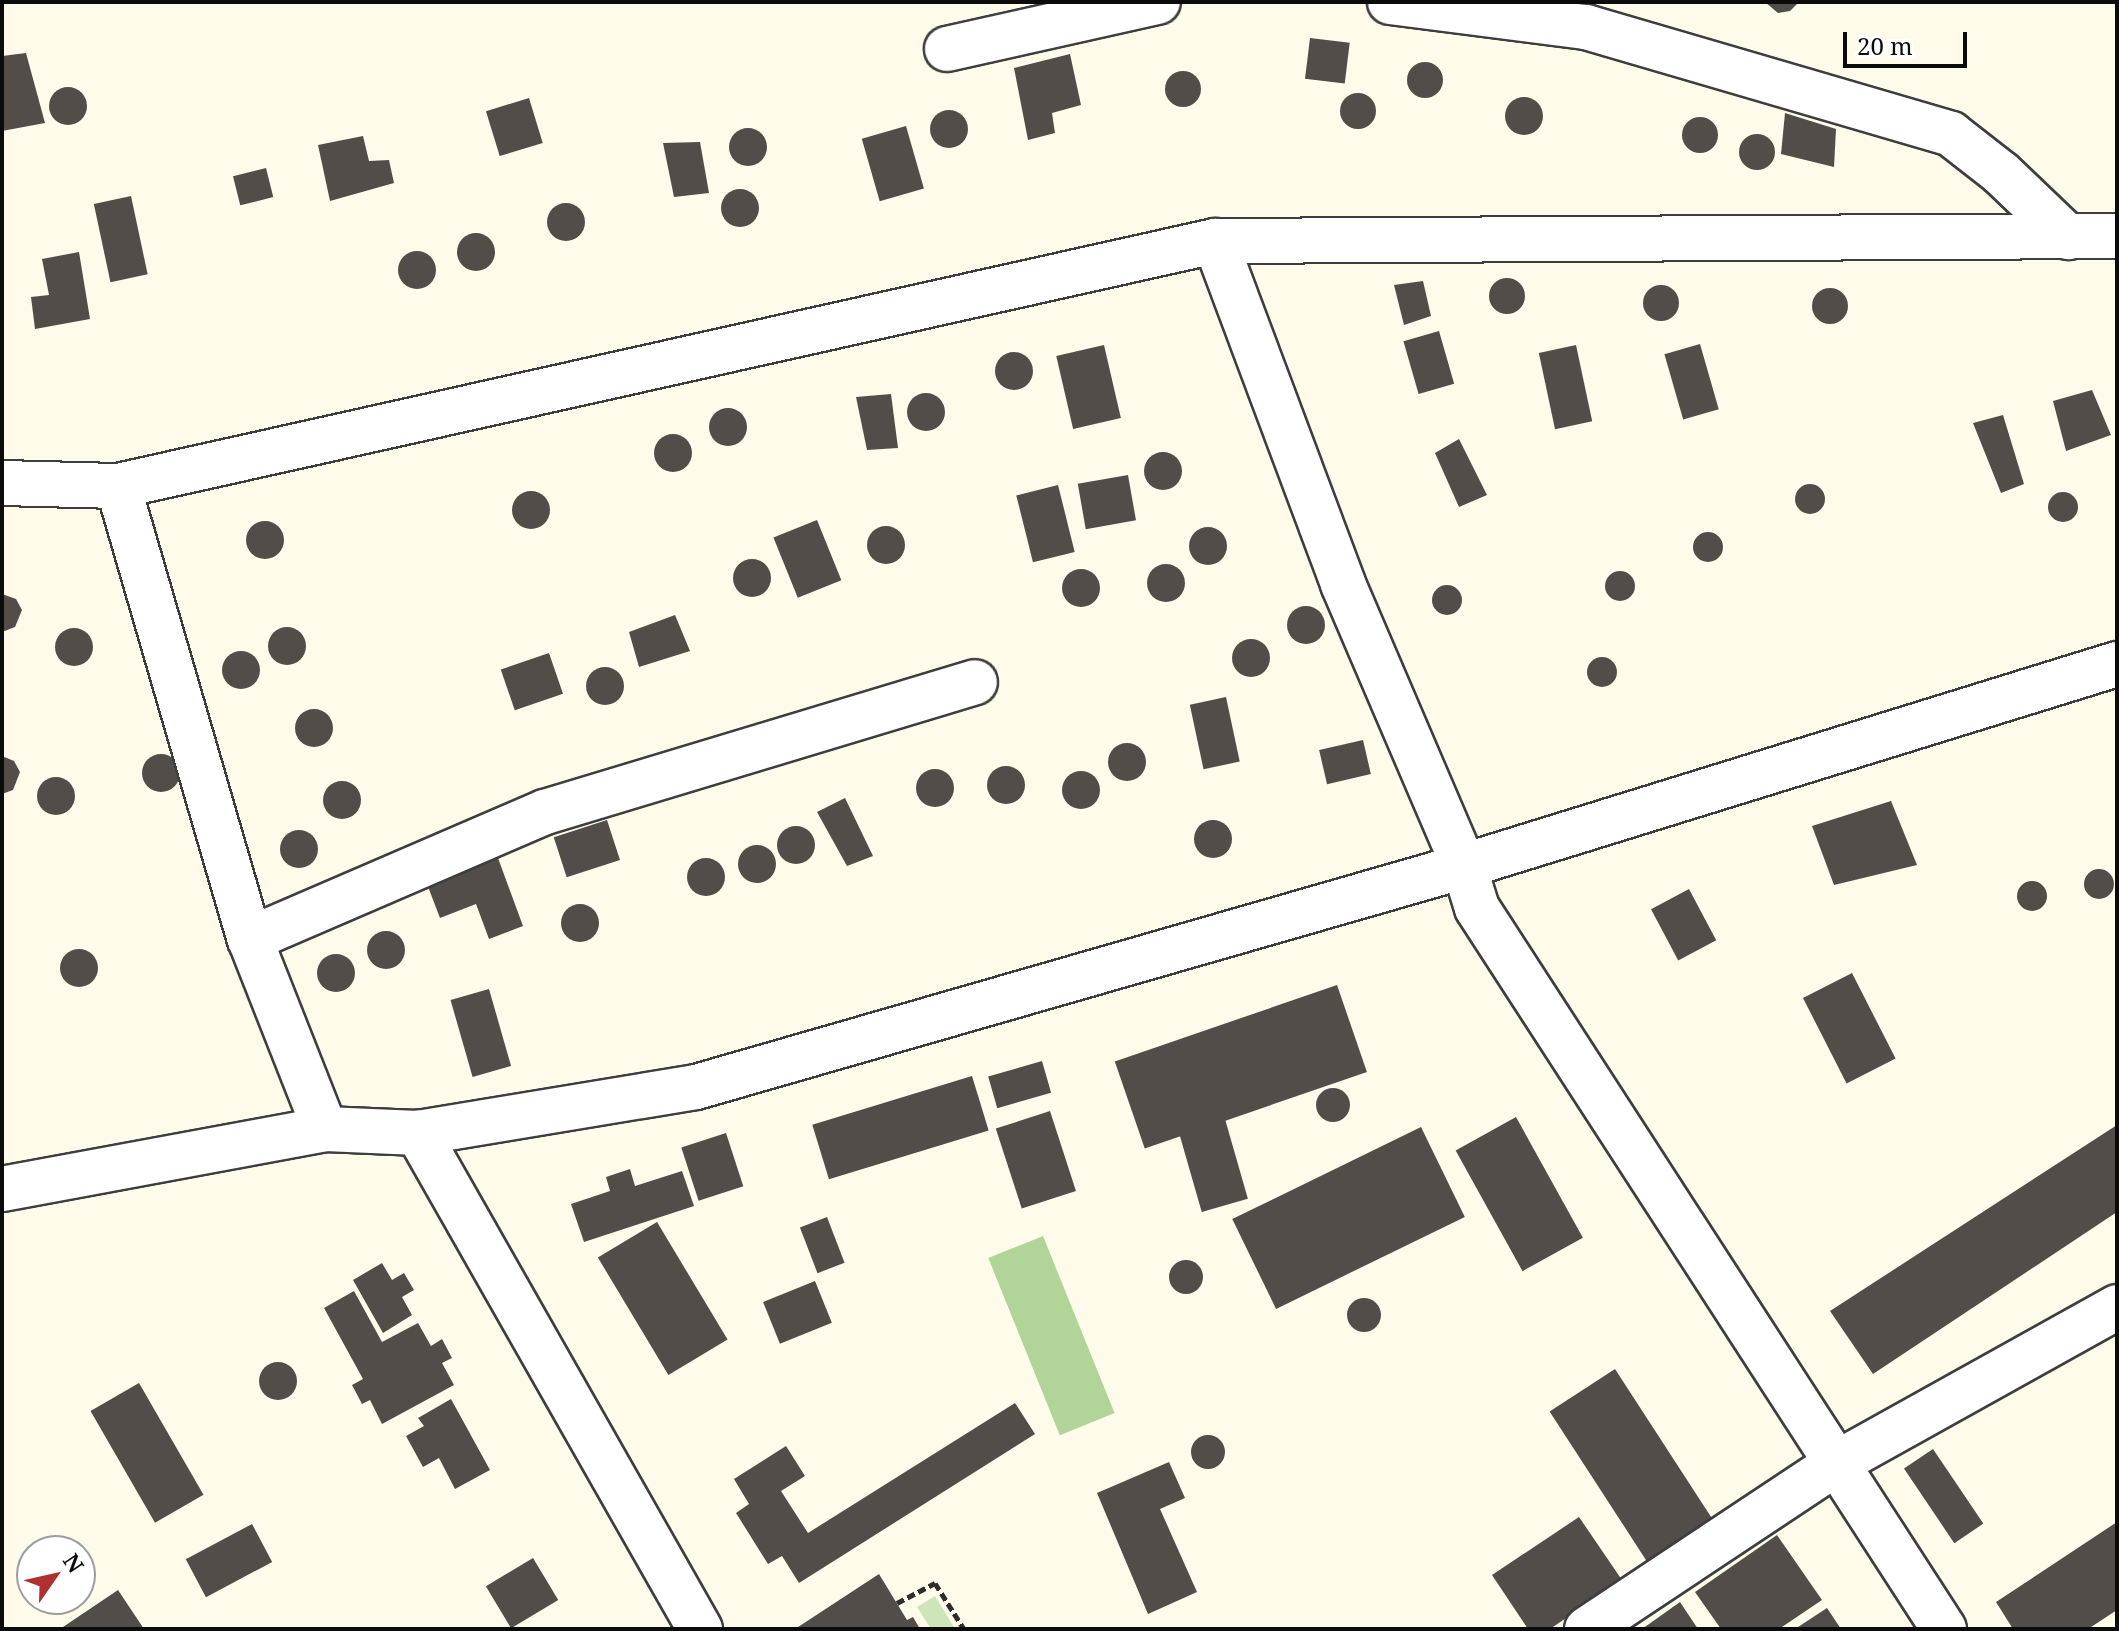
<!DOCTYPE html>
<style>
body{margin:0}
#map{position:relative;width:2119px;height:1631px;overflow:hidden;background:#fefbeb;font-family:"Noto Serif",serif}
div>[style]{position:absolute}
.green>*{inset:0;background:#cde5b8}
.forest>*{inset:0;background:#b1d498;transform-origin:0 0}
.building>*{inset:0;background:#534d49;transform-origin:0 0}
.round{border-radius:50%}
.path>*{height:5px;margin-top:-2.5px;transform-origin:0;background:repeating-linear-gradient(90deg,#2d2d2d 0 8px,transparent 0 12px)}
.roads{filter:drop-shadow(2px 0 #3e3e3e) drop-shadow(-2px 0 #3e3e3e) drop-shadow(0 2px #3e3e3e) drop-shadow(0 -2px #3e3e3e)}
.street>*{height:44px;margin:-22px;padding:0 22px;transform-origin:22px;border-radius:22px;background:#fff}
span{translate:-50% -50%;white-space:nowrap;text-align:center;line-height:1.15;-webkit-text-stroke:8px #fff;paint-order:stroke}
.frame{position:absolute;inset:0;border:4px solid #0b0b0b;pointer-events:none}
.north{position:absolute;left:16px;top:1535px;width:80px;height:80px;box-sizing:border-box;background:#fff;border:2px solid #9d9d9d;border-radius:50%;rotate:56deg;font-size:22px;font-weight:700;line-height:32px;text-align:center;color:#0b0b0b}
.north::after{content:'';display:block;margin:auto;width:28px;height:36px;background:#b02f30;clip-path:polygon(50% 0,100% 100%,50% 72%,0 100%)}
.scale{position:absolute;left:1843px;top:32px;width:124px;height:36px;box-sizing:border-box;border:4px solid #0b0b0b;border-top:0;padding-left:10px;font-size:24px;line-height:28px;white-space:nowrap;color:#0b0b0b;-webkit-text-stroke:6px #fff;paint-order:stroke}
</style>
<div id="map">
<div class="green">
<div style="clip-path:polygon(935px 1596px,955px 1629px,931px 1629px,917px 1607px)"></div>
</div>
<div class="forest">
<div style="left:1043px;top:1236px;width:191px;height:59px;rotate:68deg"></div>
</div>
<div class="building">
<div style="clip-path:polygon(1765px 2px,1799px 2px,1790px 11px,1778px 13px)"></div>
<div style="left:1310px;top:38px;width:40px;height:41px;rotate:7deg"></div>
<div style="clip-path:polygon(26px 53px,45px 123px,2px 131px,2px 56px)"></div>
<div style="clip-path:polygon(1070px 54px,1081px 105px,1052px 113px,1055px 133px,1028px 140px,1014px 68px)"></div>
<div class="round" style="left:1407px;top:62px;width:36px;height:36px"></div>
<div class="round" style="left:1165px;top:71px;width:36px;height:36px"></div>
<div class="round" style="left:49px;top:87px;width:38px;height:38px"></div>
<div class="round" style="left:1340px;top:93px;width:36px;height:36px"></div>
<div class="round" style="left:1505px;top:97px;width:38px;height:38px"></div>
<div style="left:529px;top:98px;width:47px;height:45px;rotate:73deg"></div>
<div class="round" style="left:930px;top:110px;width:38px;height:38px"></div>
<div style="clip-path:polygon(1785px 113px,1836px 129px,1834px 167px,1781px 154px)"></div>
<div class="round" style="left:1682px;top:117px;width:36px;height:36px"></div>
<div style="left:906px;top:126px;width:65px;height:46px;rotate:74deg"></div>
<div class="round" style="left:729px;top:128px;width:38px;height:38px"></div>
<div class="round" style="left:1739px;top:134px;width:36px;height:36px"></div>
<div style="clip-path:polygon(363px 136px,369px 161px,389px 160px,394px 183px,330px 201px,318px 145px)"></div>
<div style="clip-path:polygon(700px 142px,709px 193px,674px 197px,663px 143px)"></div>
<div style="left:266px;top:168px;width:30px;height:34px;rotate:76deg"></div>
<div class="round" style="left:721px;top:189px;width:38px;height:38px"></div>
<div style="left:131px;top:196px;width:80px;height:38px;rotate:78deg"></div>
<div class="round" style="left:547px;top:203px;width:38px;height:38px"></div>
<div class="round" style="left:457px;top:233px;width:38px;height:38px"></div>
<div class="round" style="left:398px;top:251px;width:38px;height:38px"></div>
<div style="clip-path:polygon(79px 252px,90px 319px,35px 329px,31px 297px,49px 295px,42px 259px)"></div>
<div class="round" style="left:1489px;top:278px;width:36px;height:36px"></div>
<div style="clip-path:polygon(1423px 281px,1431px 316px,1404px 325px,1394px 285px)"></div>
<div class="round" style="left:1643px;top:285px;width:36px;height:36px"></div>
<div class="round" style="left:1812px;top:288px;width:36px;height:36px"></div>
<div style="left:1439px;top:331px;width:55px;height:37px;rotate:74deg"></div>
<div style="left:1700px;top:344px;width:68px;height:37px;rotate:74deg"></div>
<div style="left:1104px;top:345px;width:75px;height:49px;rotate:77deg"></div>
<div style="left:1576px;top:345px;width:78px;height:38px;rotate:78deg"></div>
<div class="round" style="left:995px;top:352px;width:38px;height:38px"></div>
<div style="clip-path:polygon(2092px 390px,2111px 435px,2066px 451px,2053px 401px)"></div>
<div class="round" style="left:907px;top:393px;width:38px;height:38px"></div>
<div style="clip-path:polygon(891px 394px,898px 448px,867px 450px,856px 397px)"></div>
<div class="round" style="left:709px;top:408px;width:38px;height:38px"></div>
<div style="clip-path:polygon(2003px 415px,2024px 484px,2001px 493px,1973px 423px)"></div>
<div class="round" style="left:654px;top:434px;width:38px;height:38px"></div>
<div style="clip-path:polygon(1459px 439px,1487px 495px,1459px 507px,1435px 453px)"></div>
<div class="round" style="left:1144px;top:452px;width:38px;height:38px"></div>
<div style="left:1128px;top:475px;width:46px;height:51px;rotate:80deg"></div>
<div class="round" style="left:1795px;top:484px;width:30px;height:30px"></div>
<div style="left:1058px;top:485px;width:69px;height:43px;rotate:76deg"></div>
<div class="round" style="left:512px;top:491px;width:38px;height:38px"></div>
<div class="round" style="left:2048px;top:492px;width:30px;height:30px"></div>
<div style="left:817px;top:520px;width:65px;height:47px;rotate:68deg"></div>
<div class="round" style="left:246px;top:521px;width:38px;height:38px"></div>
<div class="round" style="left:867px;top:526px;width:38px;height:38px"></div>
<div class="round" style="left:1189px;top:527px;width:38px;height:38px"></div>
<div class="round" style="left:1693px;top:532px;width:30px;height:30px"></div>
<div class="round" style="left:733px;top:559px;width:38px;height:38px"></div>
<div class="round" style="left:1147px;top:564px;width:38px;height:38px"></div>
<div class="round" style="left:1062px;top:569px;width:38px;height:38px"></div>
<div class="round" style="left:1605px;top:571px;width:30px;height:30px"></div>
<div class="round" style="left:1432px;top:585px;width:30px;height:30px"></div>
<div style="clip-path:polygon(2px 594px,16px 599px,22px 610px,15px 627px,2px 632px)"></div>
<div class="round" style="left:1287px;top:606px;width:38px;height:38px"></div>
<div style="clip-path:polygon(675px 615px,690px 651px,639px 667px,629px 632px)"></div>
<div class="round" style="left:268px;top:627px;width:38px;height:38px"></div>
<div class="round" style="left:55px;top:628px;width:38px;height:38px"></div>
<div class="round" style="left:1232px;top:639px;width:38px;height:38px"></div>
<div class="round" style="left:222px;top:651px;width:38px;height:38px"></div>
<div style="left:549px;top:653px;width:43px;height:51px;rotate:71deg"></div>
<div class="round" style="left:1587px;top:657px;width:30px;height:30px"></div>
<div class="round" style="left:586px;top:667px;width:38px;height:38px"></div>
<div style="left:1226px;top:697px;width:66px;height:37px;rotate:78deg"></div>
<div class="round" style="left:295px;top:709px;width:38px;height:38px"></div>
<div style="left:1363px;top:740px;width:35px;height:45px;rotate:77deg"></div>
<div class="round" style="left:1108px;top:743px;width:38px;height:38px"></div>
<div class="round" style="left:142px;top:754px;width:38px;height:38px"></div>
<div style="clip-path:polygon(2px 756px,14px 761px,20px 772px,13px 790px,2px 794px)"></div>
<div class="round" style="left:987px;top:766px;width:38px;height:38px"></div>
<div class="round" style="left:916px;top:769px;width:38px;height:38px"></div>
<div class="round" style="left:1062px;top:771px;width:38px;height:38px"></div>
<div class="round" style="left:37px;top:777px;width:38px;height:38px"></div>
<div class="round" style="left:323px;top:781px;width:38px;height:38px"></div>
<div style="clip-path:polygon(845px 798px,873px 856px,847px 866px,817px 812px)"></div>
<div style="clip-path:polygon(1891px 801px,1917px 865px,1834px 885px,1812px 826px)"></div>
<div style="left:607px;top:820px;width:42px;height:56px;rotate:72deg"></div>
<div class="round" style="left:1194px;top:820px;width:38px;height:38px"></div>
<div class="round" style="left:777px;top:826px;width:38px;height:38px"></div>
<div class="round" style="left:280px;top:830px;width:38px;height:38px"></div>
<div class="round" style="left:738px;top:845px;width:38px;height:38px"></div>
<div style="clip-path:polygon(498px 858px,523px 926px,489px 939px,476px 904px,440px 918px,427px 884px)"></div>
<div class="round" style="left:687px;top:858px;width:38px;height:38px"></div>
<div class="round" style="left:2084px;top:869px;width:30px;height:30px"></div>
<div class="round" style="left:2017px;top:881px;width:30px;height:30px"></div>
<div style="left:1689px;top:889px;width:58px;height:43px;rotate:62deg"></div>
<div class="round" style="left:561px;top:904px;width:38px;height:38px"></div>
<div class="round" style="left:367px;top:931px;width:38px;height:38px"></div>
<div class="round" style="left:60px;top:949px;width:38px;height:38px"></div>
<div class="round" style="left:317px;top:954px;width:38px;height:38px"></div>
<div style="left:1852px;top:973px;width:96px;height:55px;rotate:63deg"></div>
<div style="left:1337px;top:985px;width:92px;height:235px;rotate:71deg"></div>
<div style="left:489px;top:989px;width:80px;height:40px;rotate:74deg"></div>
<div style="left:1042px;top:1061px;width:33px;height:56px;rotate:74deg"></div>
<div style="left:972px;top:1076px;width:57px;height:167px;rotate:73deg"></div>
<div class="round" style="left:1316px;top:1088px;width:34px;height:34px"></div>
<div style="left:1050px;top:1111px;width:84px;height:57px;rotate:72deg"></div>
<div style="left:1516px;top:1117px;width:138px;height:69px;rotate:61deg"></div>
<div style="left:1225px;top:1119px;width:83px;height:48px;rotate:74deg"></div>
<div style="clip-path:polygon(2117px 1125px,2117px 1212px,1873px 1374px,1830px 1311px)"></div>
<div style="left:1421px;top:1127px;width:100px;height:210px;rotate:64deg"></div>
<div style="left:726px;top:1133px;width:56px;height:47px;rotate:72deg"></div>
<div style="clip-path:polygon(630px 1169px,635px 1186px,682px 1171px,694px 1206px,584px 1242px,571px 1204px,610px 1191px,606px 1177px)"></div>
<div style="left:827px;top:1217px;width:49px;height:29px;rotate:69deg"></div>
<div style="left:657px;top:1222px;width:137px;height:69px;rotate:59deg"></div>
<div class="round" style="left:1169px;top:1260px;width:34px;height:34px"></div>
<div style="clip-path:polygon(382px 1263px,392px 1280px,404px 1273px,414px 1290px,402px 1297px,412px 1315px,383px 1333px,353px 1280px)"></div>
<div style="left:815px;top:1281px;width:45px;height:56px;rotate:68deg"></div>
<div style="clip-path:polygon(354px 1291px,382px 1342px,418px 1323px,431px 1346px,442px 1339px,452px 1358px,442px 1363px,454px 1385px,382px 1424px,370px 1400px,362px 1404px,352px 1385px,363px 1379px,324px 1308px)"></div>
<div class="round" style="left:1347px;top:1298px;width:34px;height:34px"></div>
<div class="round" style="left:259px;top:1362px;width:38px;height:38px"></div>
<div style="left:1615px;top:1369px;width:180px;height:78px;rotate:57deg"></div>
<div style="left:139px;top:1383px;width:129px;height:56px;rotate:60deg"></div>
<div style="clip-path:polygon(451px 1399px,490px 1470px,455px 1489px,439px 1458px,423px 1467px,406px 1436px,424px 1426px,418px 1418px)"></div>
<div style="clip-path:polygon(1015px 1403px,1035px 1434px,799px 1583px,782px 1556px,768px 1564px,736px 1513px,749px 1504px,734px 1479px,786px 1446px,805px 1476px,781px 1491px,808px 1533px)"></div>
<div class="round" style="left:1191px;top:1435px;width:34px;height:34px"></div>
<div style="left:1933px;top:1449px;width:90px;height:35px;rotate:56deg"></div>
<div style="clip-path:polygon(1169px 1462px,1185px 1498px,1160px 1509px,1197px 1592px,1148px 1614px,1097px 1493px)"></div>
<div style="clip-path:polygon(1579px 1517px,1622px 1580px,1550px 1629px,1528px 1629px,1492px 1575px)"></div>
<div style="clip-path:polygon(2117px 1522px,2117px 1610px,2088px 1629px,2013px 1629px,1996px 1602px)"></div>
<div style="left:252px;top:1524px;width:43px;height:75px;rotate:62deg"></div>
<div style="clip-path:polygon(1777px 1535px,1822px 1600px,1779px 1629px,1721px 1629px,1695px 1592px)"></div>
<div style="left:533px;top:1558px;width:49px;height:55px;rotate:59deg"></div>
<div style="clip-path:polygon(879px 1574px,907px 1620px,913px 1617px,920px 1629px,795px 1629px)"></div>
<div style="clip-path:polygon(118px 1590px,144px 1629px,60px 1629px)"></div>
<div style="clip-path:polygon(1680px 1602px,1698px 1629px,1642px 1629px)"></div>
<div style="clip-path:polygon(1827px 1608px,1841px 1629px,1795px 1629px)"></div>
</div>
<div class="path">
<div style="left:897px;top:1603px;width:43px;rotate:-27.8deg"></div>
<div style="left:935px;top:1583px;width:54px;rotate:57.8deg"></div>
</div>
<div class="roads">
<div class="street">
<div style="left:1390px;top:2px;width:198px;rotate:7.3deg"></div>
<div style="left:1586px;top:27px;width:380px;rotate:16.3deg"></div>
<div style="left:1951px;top:134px;width:63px;rotate:38deg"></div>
<div style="left:2001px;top:173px;width:93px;rotate:43.7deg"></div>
<div style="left:947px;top:49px;width:216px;rotate:-12.6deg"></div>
<div style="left:1215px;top:241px;width:366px;rotate:69.5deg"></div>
<div style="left:1343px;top:584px;width:307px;rotate:66.8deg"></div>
<div style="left:1464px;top:866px;width:44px;rotate:72.8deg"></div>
<div style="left:1477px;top:908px;width:859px;rotate:57.07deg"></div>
<div style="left:2px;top:483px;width:116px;rotate:1.5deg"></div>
<div style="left:118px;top:486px;width:1124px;rotate:-12.59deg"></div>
<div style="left:1215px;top:241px;width:902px;rotate:-0.32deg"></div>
<div style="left:118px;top:486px;width:472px;rotate:73.8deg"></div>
<div style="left:250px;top:939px;width:204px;rotate:68.5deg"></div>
<div style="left:250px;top:939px;width:321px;rotate:-23.3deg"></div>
<div style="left:545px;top:812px;width:449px;rotate:-16.8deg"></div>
<div style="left:2px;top:1189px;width:329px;rotate:-10.5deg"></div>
<div style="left:325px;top:1129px;width:93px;rotate:2.5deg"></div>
<div style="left:700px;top:1629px;width:571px;rotate:-119.62deg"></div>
<div style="left:418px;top:1133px;width:282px;rotate:-9.4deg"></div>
<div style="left:696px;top:1087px;width:799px;rotate:-16.05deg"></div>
<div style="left:1464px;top:866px;width:684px;rotate:-17.19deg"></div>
<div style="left:1587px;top:1629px;width:300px;rotate:-33.6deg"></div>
<div style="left:1837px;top:1463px;width:321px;rotate:-29.1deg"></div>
</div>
</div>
<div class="frame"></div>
<div class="north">N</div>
<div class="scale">20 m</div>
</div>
